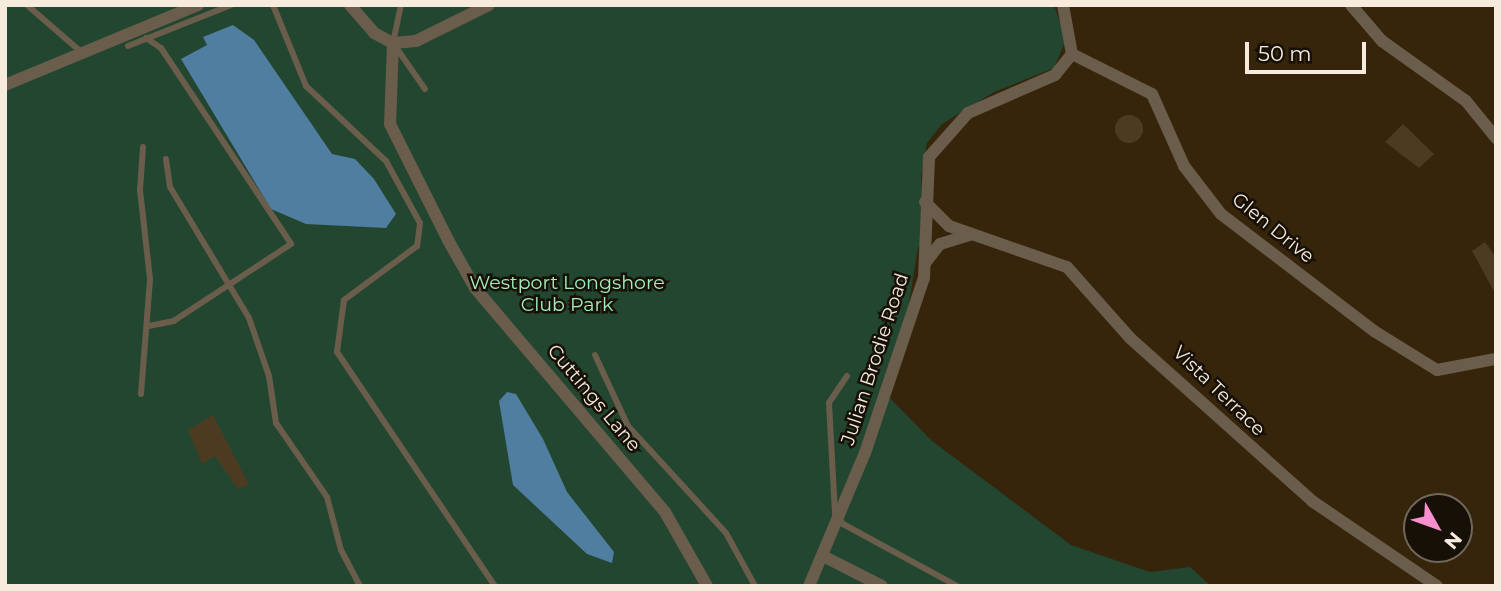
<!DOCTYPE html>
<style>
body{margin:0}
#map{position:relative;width:1501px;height:591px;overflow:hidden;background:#36250a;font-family:Montserrat,sans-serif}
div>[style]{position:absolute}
.green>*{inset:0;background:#224630}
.water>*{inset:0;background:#507ea0}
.building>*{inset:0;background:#4c3b20}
.round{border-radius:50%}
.lane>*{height:6px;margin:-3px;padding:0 3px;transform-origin:3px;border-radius:3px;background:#6b5d4b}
.street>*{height:12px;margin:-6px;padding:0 6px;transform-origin:6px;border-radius:6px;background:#6b5d4b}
span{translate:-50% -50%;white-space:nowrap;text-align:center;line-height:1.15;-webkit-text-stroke:5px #171006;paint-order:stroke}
.street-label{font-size:19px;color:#f6ebdc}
.park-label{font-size:19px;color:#a2eebc}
.frame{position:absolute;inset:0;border:7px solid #f6ebdc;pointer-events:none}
.north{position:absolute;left:1403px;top:493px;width:70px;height:70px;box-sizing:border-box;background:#171006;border:2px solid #70685c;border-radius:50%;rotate:130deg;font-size:19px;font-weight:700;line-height:28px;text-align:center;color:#f6ebdc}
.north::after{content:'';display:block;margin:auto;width:24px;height:32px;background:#f790cd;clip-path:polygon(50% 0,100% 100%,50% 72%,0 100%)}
.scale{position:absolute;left:1245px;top:42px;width:121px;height:32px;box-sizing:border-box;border:4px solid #f6ebdc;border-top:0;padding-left:9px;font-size:21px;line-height:24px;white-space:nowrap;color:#f6ebdc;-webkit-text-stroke:5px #171006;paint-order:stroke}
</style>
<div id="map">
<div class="green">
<div style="clip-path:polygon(5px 5px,1054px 5px,1066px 39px,1054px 68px,994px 92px,942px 124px,927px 143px,921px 176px,925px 247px,918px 247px,906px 322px,881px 389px,932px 441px,1071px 545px,1150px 572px,1190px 567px,1211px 586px,5px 586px)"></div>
</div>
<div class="water">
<div style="clip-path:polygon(233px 25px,254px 40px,332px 154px,355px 159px,374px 179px,396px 214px,386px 228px,306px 224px,271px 209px,181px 59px,207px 45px,203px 37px)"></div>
<div style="clip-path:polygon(507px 392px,516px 394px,543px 439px,567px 492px,614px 552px,612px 563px,587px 554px,513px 485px,499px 401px)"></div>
</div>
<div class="building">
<div class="round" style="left:1115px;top:115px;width:28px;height:28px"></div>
<div style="clip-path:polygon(1403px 124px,1434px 154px,1419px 168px,1385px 142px)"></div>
<div style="clip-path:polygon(1485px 242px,1496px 257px,1496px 295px,1472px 251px)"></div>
<div style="clip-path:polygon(213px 415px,249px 484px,238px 489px,215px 456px,202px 464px,188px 430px)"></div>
</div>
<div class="lane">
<div style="left:27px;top:5px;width:69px;rotate:40.9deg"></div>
<div style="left:273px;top:5px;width:87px;rotate:67.8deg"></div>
<div style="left:306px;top:86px;width:110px;rotate:43.2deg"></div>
<div style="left:386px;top:161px;width:71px;rotate:61.3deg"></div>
<div style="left:420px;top:223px;width:23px;rotate:97deg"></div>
<div style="left:417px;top:246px;width:91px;rotate:143.5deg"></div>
<div style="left:344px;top:300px;width:52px;rotate:97.7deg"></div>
<div style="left:337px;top:352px;width:282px;rotate:56deg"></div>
<div style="left:401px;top:5px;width:39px;rotate:102deg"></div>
<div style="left:393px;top:43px;width:56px;rotate:55.2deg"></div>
<div style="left:146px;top:38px;width:18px;rotate:34deg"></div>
<div style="left:161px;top:48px;width:235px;rotate:56.4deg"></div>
<div style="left:291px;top:244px;width:140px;rotate:146.7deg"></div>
<div style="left:174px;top:321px;width:26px;rotate:169deg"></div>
<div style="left:128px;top:46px;width:111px;rotate:-21.7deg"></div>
<div style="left:166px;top:159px;width:28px;rotate:82deg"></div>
<div style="left:170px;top:187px;width:153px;rotate:58.9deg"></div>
<div style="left:249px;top:318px;width:61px;rotate:71deg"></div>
<div style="left:269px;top:376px;width:48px;rotate:81.5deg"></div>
<div style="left:276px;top:423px;width:90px;rotate:55.4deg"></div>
<div style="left:327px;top:497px;width:55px;rotate:75.2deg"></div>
<div style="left:341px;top:550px;width:41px;rotate:62.2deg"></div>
<div style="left:595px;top:355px;width:78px;rotate:65.1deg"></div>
<div style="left:628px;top:426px;width:145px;rotate:47.5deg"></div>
<div style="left:726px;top:533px;width:60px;rotate:61.3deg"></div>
<div style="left:847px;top:376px;width:32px;rotate:124deg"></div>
<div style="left:829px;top:403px;width:110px;rotate:86.9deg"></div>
<div style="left:835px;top:513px;width:14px;rotate:54deg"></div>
<div style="left:843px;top:524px;width:130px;rotate:28.5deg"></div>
<div style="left:141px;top:394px;width:115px;rotate:-85.5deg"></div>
<div style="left:150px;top:279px;width:90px;rotate:-96.4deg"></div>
<div style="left:140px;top:190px;width:43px;rotate:-86deg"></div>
</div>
<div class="street">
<div style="left:350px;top:5px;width:37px;rotate:49deg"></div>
<div style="left:374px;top:33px;width:21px;rotate:28deg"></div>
<div style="left:393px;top:43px;width:23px;rotate:-5deg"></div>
<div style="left:416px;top:41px;width:81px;rotate:-26.3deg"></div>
<div style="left:1351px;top:5px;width:48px;rotate:49.3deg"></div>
<div style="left:1382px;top:41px;width:103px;rotate:35.5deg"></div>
<div style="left:1466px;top:101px;width:48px;rotate:51deg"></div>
<div style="left:393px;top:43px;width:81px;rotate:92.1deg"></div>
<div style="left:390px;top:124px;width:130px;rotate:63.4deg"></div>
<div style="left:448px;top:240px;width:55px;rotate:60.6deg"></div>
<div style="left:475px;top:288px;width:294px;rotate:49.7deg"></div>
<div style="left:665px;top:512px;width:85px;rotate:60.4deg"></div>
<div style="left:1072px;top:54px;width:89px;rotate:26.6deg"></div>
<div style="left:1152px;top:94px;width:79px;rotate:66deg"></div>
<div style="left:1184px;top:166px;width:61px;rotate:52.4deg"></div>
<div style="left:1221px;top:214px;width:193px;rotate:37.4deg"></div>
<div style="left:1374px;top:331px;width:74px;rotate:31.8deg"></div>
<div style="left:1437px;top:370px;width:60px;rotate:-10.6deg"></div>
<div style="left:5px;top:85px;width:209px;rotate:-22.5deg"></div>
<div style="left:925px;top:202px;width:34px;rotate:45deg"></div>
<div style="left:949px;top:226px;width:125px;rotate:19.2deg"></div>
<div style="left:1067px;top:267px;width:95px;rotate:48.4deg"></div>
<div style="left:1130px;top:338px;width:244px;rotate:41.8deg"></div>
<div style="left:1312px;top:501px;width:151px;rotate:34.2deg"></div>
<div style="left:925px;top:263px;width:24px;rotate:-52deg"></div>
<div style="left:940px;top:244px;width:31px;rotate:-17deg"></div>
<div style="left:823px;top:556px;width:66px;rotate:27deg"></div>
<div style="left:809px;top:586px;width:144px;rotate:-67.2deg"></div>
<div style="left:865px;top:453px;width:185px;rotate:-71.4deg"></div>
<div style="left:924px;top:278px;width:121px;rotate:-87.6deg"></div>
<div style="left:929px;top:157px;width:59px;rotate:-48.4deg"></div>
<div style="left:968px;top:113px;width:95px;rotate:-23.6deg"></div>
<div style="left:1055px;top:75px;width:27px;rotate:-51deg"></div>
<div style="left:1072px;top:54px;width:50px;rotate:-100.4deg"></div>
</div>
<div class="street-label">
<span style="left:1273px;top:228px;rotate:39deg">Glen Drive</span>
<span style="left:875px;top:359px;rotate:-72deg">Julian Brodie Road</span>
<span style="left:1219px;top:391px;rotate:44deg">Vista Terrace</span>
<span style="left:594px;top:398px;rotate:50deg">Cuttings Lane</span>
</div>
<div class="park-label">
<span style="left:567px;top:294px">Westport Longshore<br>Club Park</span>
</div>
<div class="frame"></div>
<div class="north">N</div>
<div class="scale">50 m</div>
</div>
